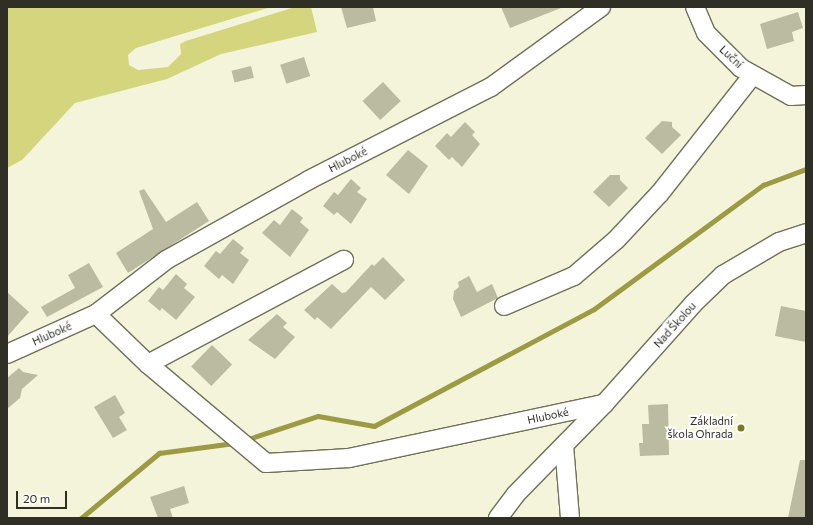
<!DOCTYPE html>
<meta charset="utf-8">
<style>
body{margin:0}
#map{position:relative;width:813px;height:525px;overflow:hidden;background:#f4f4da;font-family:Commissioner,sans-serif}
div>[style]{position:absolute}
.green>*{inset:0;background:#d5d57e}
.stream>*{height:5px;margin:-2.5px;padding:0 2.5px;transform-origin:2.5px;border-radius:2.5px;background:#9c9b44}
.building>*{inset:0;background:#babba1;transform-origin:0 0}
.roads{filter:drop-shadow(1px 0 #707059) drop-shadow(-1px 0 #707059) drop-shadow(0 1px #707059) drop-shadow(0 -1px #707059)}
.minor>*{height:18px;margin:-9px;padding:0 9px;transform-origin:9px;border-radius:9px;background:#fff}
.dots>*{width:11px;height:11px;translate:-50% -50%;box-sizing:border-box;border:2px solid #fff;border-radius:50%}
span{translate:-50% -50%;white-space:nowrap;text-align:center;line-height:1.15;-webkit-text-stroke:4px #fff;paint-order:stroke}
.street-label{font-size:11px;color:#2f2f25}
.poi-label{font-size:11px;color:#2f2f25}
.right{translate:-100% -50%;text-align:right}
.frame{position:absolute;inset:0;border:8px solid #2f2f25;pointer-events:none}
.scale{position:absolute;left:16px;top:491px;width:51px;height:18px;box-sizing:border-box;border:2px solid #2f2f25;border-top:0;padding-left:5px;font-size:12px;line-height:14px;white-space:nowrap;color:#2f2f25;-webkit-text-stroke:3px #fff;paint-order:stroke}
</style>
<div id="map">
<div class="green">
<div style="clip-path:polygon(7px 7px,271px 7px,136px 48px,128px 55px,129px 65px,138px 70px,168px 67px,181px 54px,180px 44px,186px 41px,295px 7px,311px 7px,317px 32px,221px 54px,167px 79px,75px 103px,22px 160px,7px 168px)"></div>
</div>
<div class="stream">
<div style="left:245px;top:440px;width:77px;rotate:-18.2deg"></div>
<div style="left:318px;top:416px;width:57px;rotate:10.1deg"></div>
<div style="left:374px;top:426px;width:249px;rotate:-28deg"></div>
<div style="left:594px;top:309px;width:210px;rotate:-36.3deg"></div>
<div style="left:763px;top:185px;width:46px;rotate:-20.4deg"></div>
<div style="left:81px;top:518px;width:102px;rotate:-39.8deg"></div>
<div style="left:159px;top:453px;width:76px;rotate:-7.6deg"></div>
</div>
<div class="building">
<div style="clip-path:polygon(341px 7px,373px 7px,376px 21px,347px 28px)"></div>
<div style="clip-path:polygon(501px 7px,561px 7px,561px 8px,510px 28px)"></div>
<div style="clip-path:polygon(798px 12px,803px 28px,792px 32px,794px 41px,767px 49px,760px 24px)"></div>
<div style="left:304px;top:57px;width:20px;height:25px;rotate:72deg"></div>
<div style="left:251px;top:66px;width:12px;height:20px;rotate:76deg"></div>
<div style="left:383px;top:82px;width:26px;height:28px;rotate:47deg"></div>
<div style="clip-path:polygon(662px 121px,672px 122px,672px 127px,681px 135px,662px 154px,645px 138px)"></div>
<div style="clip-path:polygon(465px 122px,475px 132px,472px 135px,480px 144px,462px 167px,452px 157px,449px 160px,435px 146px,447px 133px,451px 137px)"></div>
<div style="clip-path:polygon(408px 150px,428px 166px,409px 194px,386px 175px)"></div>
<div style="clip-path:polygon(610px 175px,620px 175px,620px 180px,628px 188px,609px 207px,593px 192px)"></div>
<div style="clip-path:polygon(351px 179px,361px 188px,357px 192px,367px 199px,351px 224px,337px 212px,334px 215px,323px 206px,334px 192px,338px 195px)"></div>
<div style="clip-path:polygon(144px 189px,166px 222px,197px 202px,209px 221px,128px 273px,116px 253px,153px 229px,139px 191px)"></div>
<div style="clip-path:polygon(292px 209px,303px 218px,300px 222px,309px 230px,290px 257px,262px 233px,274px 220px,280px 225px)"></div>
<div style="clip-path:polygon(233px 239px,244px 248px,240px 253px,249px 260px,233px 284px,222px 275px,219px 279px,204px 266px,216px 251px,220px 254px)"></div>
<div style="clip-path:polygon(383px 257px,405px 280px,385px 300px,371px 287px,331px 329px,317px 317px,315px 320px,304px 310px,332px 284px,342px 293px,346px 292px,372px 264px,374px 266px)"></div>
<div style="clip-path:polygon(89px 263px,103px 287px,47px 317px,41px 307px,75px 288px,68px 275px)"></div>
<div style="clip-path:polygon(176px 274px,187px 284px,184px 288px,195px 297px,176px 320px,162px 308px,160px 311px,148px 301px,159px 287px,163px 290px)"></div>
<div style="clip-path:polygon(469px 276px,477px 292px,492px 284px,498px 298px,461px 317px,453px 299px,454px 291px,459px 287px,458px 282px)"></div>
<div style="clip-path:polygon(7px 292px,29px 312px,7px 337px)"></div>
<div style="clip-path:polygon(781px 306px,806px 311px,806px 342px,775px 336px)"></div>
<div style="clip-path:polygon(277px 314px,287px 323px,283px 327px,295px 337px,275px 359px,248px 340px)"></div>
<div style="left:212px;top:345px;width:28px;height:30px;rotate:44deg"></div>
<div style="clip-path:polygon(19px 368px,23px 372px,38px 375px,22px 389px,20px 398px,7px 409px,7px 378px)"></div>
<div style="clip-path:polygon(115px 395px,125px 413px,119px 417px,127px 430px,113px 438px,94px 407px)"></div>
<div style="clip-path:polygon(668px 404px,669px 455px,640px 456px,639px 443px,643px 443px,642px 424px,649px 424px,648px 405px)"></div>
<div style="clip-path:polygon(800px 460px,806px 460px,806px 518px,788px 518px)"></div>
<div style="clip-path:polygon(184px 486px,189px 503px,170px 509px,173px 518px,158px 518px,150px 497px)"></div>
</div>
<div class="roads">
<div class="minor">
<div style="left:695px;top:7px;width:28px;rotate:67deg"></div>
<div style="left:706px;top:33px;width:49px;rotate:45deg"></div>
<div style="left:741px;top:68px;width:57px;rotate:29.2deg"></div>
<div style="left:791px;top:96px;width:15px;rotate:-4deg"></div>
<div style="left:504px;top:306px;width:76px;rotate:-23.2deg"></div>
<div style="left:574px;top:276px;width:55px;rotate:-40.6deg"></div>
<div style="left:616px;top:240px;width:64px;rotate:-46.9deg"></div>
<div style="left:660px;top:193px;width:150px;rotate:-51.8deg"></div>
<div style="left:96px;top:314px;width:72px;rotate:43.9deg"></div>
<div style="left:148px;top:364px;width:154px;rotate:40deg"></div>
<div style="left:266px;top:463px;width:83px;rotate:-3.4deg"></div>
<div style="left:349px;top:458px;width:261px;rotate:-12deg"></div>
<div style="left:7px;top:354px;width:98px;rotate:-24.2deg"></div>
<div style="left:96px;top:314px;width:88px;rotate:-37.6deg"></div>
<div style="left:166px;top:260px;width:164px;rotate:-29.2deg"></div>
<div style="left:309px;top:180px;width:204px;rotate:-27.1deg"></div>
<div style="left:491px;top:87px;width:136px;rotate:-36deg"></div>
<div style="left:148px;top:364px;width:222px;rotate:-28deg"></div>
<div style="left:564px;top:445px;width:73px;rotate:85.3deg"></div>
<div style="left:498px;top:518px;width:30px;rotate:-53deg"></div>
<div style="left:516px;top:494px;width:126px;rotate:-45.6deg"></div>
<div style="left:604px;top:404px;width:134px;rotate:-48.3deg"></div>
<div style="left:693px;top:304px;width:42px;rotate:-44deg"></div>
<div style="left:723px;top:275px;width:65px;rotate:-30.5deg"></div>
<div style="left:779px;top:242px;width:28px;rotate:-18deg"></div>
</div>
</div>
<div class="dots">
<div style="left:741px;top:428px;background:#7b791f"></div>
</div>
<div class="street-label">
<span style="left:731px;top:57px;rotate:43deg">Luční</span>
<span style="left:348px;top:160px;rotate:-27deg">Hluboké</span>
<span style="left:675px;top:325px;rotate:-48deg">Nad Školou</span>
<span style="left:52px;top:334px;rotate:-24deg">Hluboké</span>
<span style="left:548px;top:416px;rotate:-12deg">Hluboké</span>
</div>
<div class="poi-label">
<span class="right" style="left:733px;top:428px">Základní<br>škola Ohrada</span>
</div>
<div class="frame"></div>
<div class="scale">20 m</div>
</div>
